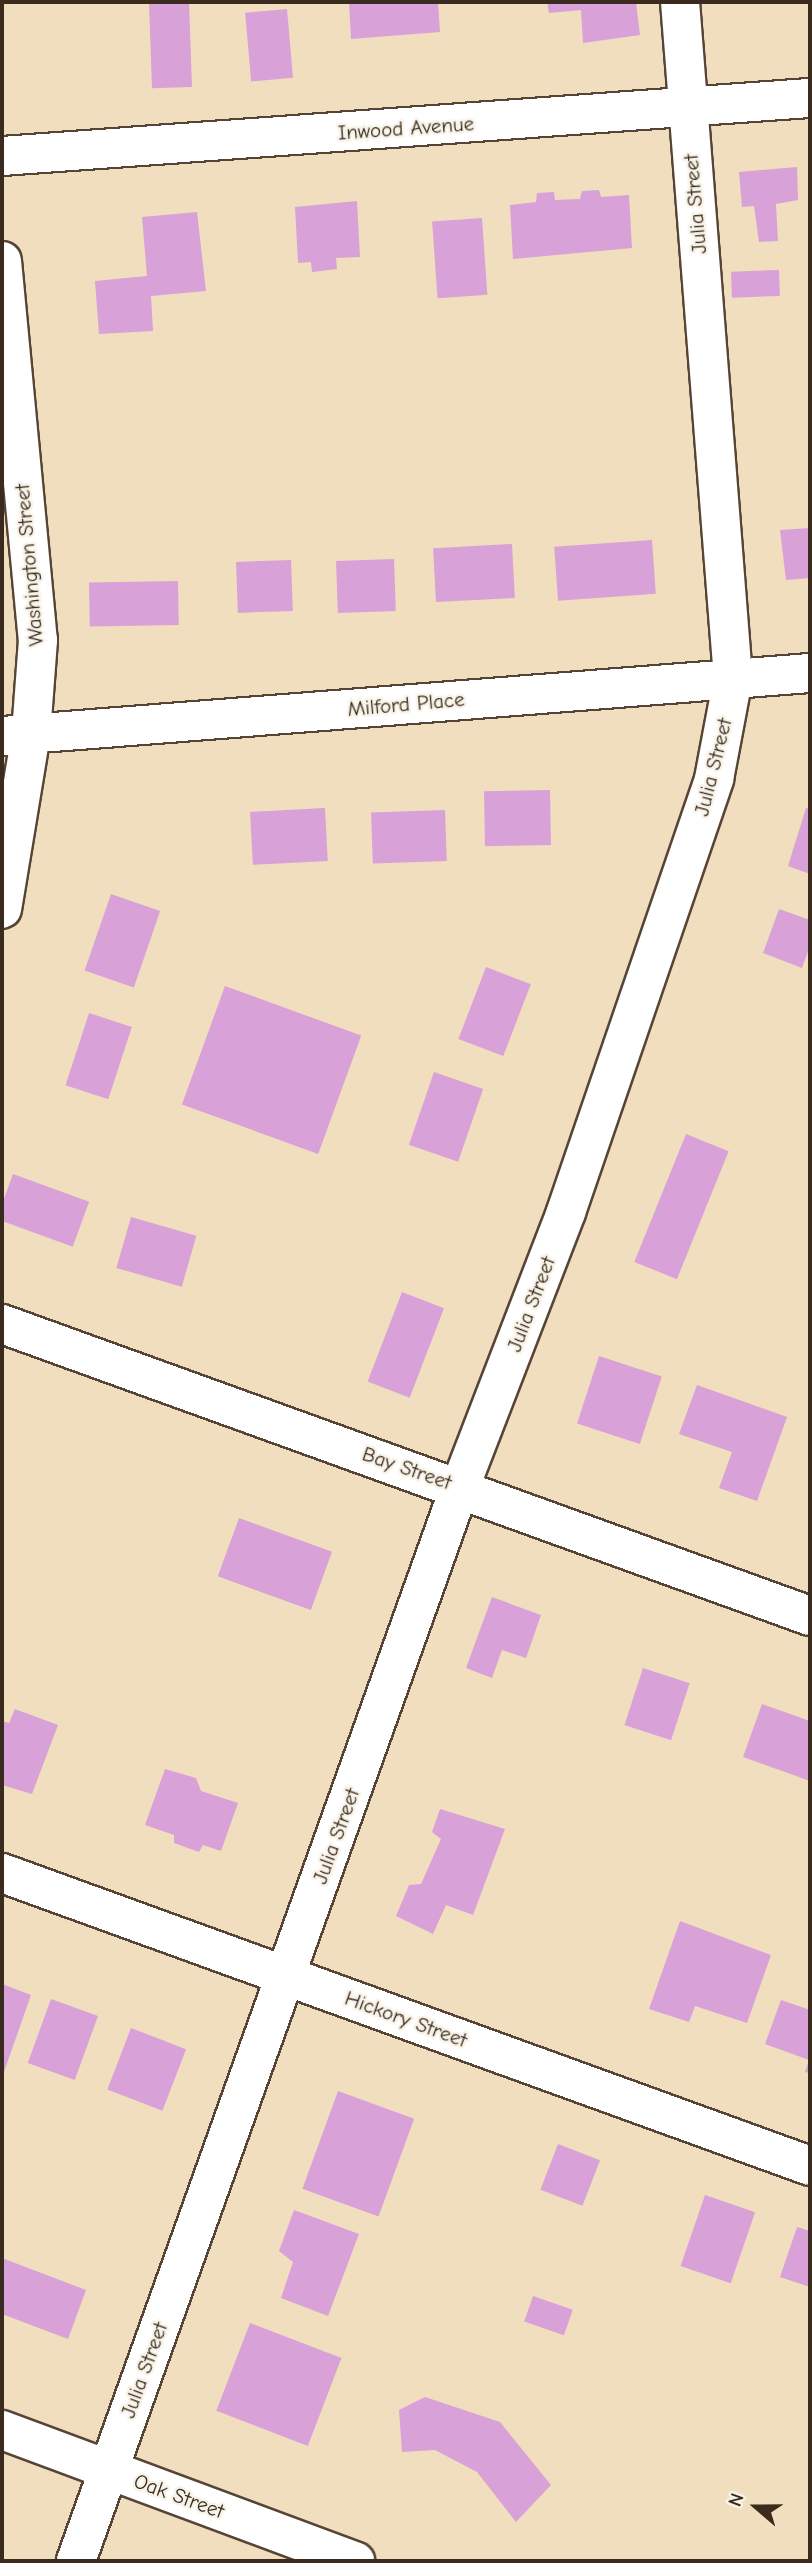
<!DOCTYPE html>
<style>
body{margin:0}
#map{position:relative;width:812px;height:2563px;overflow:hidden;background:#f1debe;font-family:"Comic Neue",sans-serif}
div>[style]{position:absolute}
.building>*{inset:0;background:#d8a1d8;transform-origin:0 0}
.roads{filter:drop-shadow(2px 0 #564536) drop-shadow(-2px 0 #564536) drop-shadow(0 2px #564536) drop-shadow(0 -2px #564536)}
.minor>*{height:38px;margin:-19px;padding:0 19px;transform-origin:19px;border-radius:19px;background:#fff}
span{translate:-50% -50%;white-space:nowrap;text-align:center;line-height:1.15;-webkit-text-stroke:5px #f7f3e8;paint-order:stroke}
.street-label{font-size:21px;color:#3b2a1e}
.frame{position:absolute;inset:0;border:4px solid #3b2a1e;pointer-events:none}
.north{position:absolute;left:721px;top:2472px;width:70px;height:70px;-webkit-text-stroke:5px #f7f3e8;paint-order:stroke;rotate:290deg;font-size:19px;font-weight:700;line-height:28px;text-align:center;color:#3b2a1e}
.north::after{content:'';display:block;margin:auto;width:24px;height:32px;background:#3b2a1e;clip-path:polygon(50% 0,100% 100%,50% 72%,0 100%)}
</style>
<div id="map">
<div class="building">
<div style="left:189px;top:2px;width:85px;height:40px;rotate:88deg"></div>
<div style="clip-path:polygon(349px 2px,438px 2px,440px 32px,351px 39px)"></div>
<div style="clip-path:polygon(547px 2px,636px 2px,640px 35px,583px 43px,581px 10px,549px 13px)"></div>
<div style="left:287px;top:9px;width:69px;height:42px;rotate:85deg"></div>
<div style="clip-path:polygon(797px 167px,798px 200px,776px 204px,778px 241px,759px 242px,754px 206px,742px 207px,739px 172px)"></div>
<div style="clip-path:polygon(599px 190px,601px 197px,629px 195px,632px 248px,513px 259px,510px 205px,536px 202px,537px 193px,554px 192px,555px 200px,580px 199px,582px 191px)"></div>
<div style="clip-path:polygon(357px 201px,360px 257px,336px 258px,337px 269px,312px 272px,311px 262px,298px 263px,295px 207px)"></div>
<div style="clip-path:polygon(197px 212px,206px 291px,151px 296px,153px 331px,99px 334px,95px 281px,147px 276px,142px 217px)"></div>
<div style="left:482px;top:218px;width:77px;height:50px;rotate:86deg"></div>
<div style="left:779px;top:270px;width:26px;height:48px;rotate:88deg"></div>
<div style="clip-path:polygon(810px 528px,810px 578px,786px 580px,780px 530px)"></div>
<div style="left:652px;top:540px;width:54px;height:98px;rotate:86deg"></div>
<div style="left:512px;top:544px;width:54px;height:79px;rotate:87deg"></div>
<div style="left:394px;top:559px;width:52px;height:58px;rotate:88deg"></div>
<div style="left:291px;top:560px;width:51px;height:55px;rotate:88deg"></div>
<div style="left:178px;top:581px;width:44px;height:89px;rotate:89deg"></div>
<div style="left:550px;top:790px;width:55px;height:66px;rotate:89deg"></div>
<div style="left:325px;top:808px;width:53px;height:75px;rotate:87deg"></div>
<div style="clip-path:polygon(806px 808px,810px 809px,810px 874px,788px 866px)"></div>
<div style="left:445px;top:810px;width:51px;height:74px;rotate:88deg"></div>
<div style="left:111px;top:894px;width:52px;height:81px;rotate:19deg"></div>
<div style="clip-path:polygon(779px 909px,810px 920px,810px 946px,802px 968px,763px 953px)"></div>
<div style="left:486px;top:967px;width:48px;height:77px;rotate:21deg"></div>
<div style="left:225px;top:986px;width:145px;height:126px;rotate:20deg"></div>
<div style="left:89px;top:1013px;width:45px;height:76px;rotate:18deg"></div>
<div style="left:434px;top:1072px;width:52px;height:77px;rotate:19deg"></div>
<div style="left:686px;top:1134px;width:46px;height:138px;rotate:22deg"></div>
<div style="left:13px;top:1174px;width:81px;height:48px;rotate:20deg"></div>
<div style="left:131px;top:1217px;width:68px;height:53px;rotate:16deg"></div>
<div style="left:402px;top:1292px;width:45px;height:96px;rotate:21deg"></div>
<div style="left:599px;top:1356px;width:66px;height:71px;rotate:18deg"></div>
<div style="clip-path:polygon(697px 1385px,787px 1417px,757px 1501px,719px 1488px,732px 1452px,679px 1434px)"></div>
<div style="left:239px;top:1518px;width:99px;height:62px;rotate:20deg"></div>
<div style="clip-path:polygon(492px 1597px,541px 1615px,526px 1658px,502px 1650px,492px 1678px,466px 1668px)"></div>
<div style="left:643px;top:1668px;width:49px;height:60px;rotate:18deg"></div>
<div style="clip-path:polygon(762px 1704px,810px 1721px,810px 1781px,743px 1757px)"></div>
<div style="clip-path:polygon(15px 1709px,58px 1725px,32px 1794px,2px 1785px,2px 1721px,9px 1723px)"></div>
<div style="clip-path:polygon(165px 1769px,196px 1778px,201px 1791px,238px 1803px,221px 1851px,203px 1845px,199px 1852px,174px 1843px,174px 1835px,145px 1825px)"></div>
<div style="clip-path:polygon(440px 1809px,505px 1829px,473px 1915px,446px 1905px,433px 1934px,396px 1916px,409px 1885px,421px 1884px,441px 1839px,432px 1832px)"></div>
<div style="clip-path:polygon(680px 1921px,771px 1955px,747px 2023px,695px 2006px,689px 2022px,649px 2009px)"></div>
<div style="clip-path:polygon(2px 1984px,31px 1995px,4px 2072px,2px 2071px)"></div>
<div style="left:51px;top:1999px;width:50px;height:68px;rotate:20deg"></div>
<div style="clip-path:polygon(781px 2000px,810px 2010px,810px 2073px,805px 2072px,809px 2060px,765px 2044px)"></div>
<div style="left:131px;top:2028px;width:59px;height:66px;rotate:21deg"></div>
<div style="left:338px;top:2091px;width:81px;height:104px;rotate:20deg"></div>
<div style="left:558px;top:2144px;width:45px;height:49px;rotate:21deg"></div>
<div style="left:705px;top:2195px;width:53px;height:75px;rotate:19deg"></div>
<div style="clip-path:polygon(294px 2210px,359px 2234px,328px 2316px,281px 2298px,293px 2262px,279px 2251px)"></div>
<div style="clip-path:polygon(797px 2227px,810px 2231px,810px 2287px,780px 2277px)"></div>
<div style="clip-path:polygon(2px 2258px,86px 2290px,68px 2339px,2px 2314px)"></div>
<div style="left:533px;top:2296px;width:42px;height:27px;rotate:19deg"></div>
<div style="left:250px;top:2323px;width:98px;height:94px;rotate:21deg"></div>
<div style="clip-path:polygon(425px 2397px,500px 2422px,551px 2485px,516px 2522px,477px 2472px,435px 2450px,402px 2452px,399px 2410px)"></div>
</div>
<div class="roads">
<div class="minor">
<div style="left:2px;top:156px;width:810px;rotate:-4.11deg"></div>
<div style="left:2px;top:261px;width:381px;rotate:84.6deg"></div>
<div style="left:38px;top:640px;width:94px;rotate:94.3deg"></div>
<div style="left:31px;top:734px;width:177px;rotate:99.4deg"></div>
<div style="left:2px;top:736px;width:810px;rotate:-4.46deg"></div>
<div style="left:2px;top:1324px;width:859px;rotate:19.87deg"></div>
<div style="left:2px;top:1873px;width:859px;rotate:19.93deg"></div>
<div style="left:2px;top:2430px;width:377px;rotate:20.4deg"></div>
<div style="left:76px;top:2561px;width:1141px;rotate:-70.33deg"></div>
<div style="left:460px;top:1487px;width:295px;rotate:-68.9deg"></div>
<div style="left:566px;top:1212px;width:458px;rotate:-71.1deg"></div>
<div style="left:714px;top:779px;width:103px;rotate:-79.3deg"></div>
<div style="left:733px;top:678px;width:678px;rotate:-94.48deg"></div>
</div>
</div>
<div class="street-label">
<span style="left:406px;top:128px;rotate:-4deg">Inwood Avenue</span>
<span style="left:695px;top:204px;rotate:-95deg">Julia Street</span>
<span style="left:29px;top:565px;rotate:-95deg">Washington Street</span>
<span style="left:406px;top:704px;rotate:-5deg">Milford Place</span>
<span style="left:713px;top:767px;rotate:-76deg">Julia Street</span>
<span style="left:531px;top:1304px;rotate:-69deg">Julia Street</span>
<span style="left:407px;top:1468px;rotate:19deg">Bay Street</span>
<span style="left:336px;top:1836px;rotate:-70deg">Julia Street</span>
<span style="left:406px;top:2019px;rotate:20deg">Hickory Street</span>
<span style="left:144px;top:2370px;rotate:-70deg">Julia Street</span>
<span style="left:179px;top:2496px;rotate:20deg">Oak Street</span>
</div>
<div class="frame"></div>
<div class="north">N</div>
</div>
